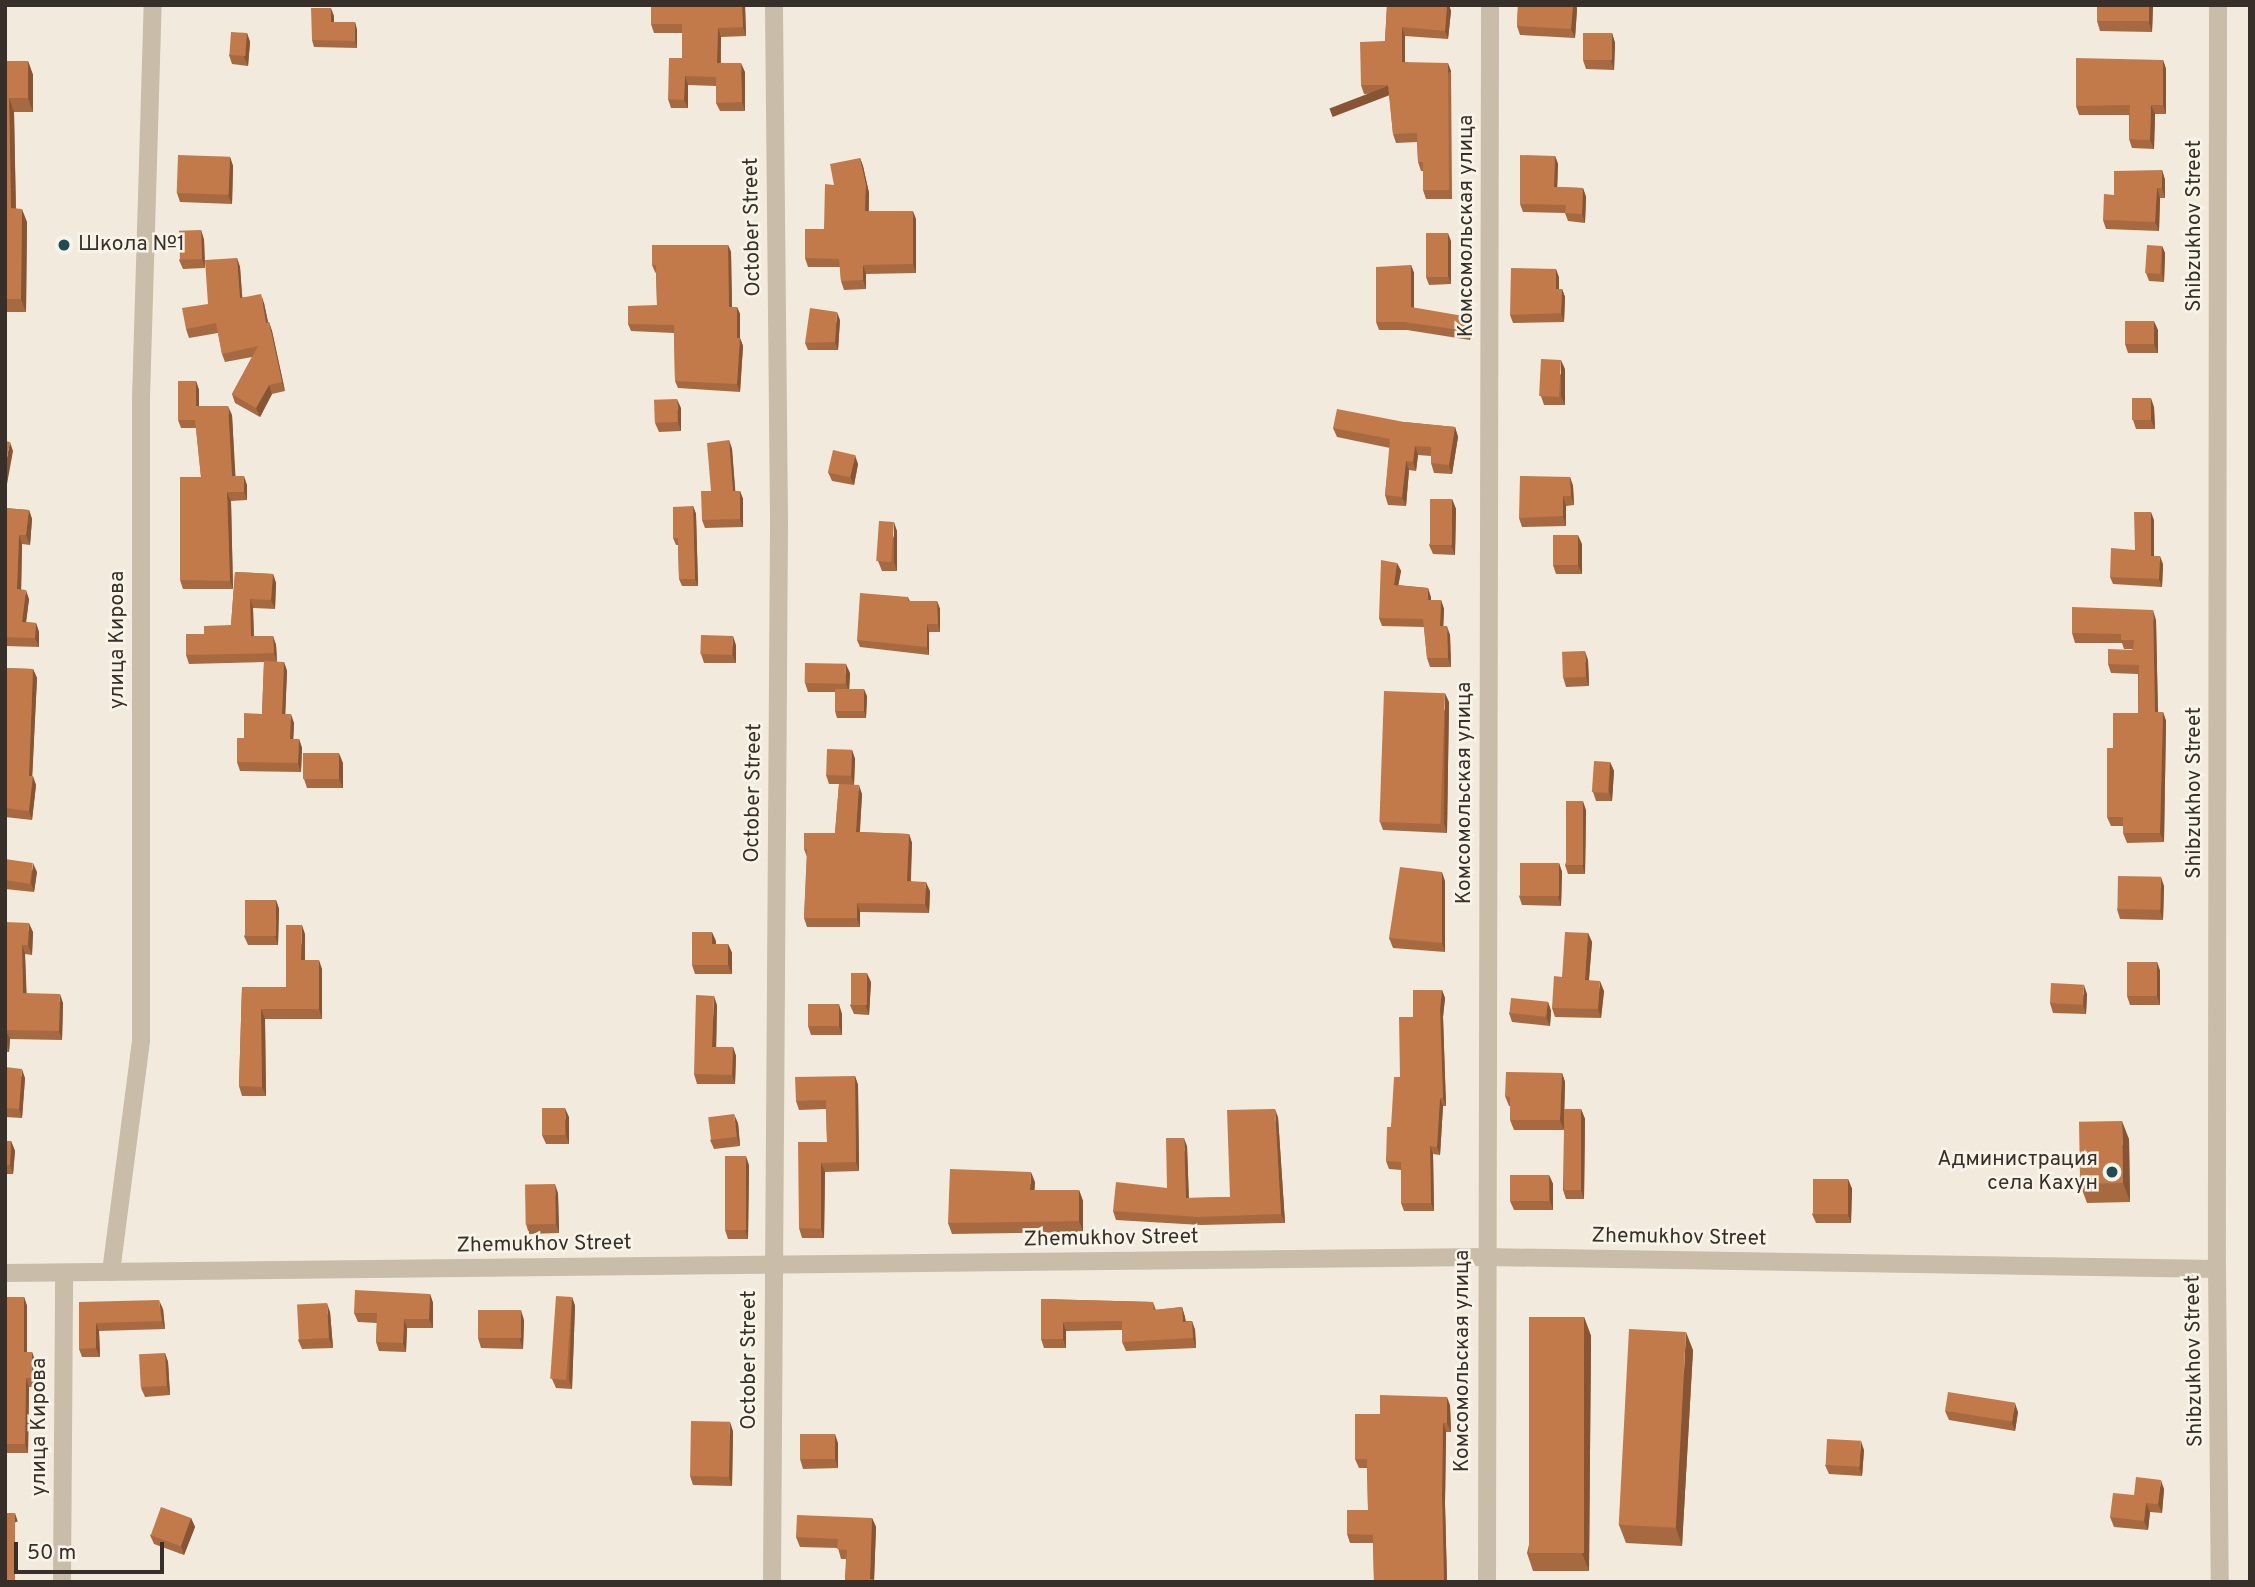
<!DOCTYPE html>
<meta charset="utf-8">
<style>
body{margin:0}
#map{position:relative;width:2255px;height:1587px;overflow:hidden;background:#f2ebdd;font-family:Overpass,sans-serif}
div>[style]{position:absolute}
.street>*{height:18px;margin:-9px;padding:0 9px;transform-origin:9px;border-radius:9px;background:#c9bda9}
.wall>*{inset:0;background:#a76940}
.shaded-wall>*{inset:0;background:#885534;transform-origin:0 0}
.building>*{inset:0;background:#c27a4a;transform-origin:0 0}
.dots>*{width:19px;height:19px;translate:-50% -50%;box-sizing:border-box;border:4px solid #f9f4e9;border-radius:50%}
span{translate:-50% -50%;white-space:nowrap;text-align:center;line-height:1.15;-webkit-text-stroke:5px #f9f4e9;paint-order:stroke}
.street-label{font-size:21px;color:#372f29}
.poi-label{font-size:21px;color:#372f29}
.left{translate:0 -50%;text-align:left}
.right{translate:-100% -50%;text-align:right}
.frame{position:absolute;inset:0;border:7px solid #372f29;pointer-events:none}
.scale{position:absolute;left:14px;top:1542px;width:150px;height:32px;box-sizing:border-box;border:4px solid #372f29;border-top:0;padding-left:9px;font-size:21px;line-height:24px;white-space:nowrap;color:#372f29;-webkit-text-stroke:5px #f9f4e9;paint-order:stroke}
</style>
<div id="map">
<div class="street">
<div style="left:2218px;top:5px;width:1264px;rotate:90.05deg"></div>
<div style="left:2217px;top:1269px;width:313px;rotate:89.5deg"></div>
<div style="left:111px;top:1272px;width:233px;rotate:-82.6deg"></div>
<div style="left:141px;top:1041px;width:643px;rotate:-90deg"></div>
<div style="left:141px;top:398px;width:393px;rotate:-88.3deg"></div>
<div style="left:5px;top:1273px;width:1481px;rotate:-0.62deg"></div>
<div style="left:1486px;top:1257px;width:731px;rotate:0.94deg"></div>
<div style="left:62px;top:1582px;width:309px;rotate:-89.6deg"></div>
<div style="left:772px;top:1582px;width:1063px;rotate:-89.62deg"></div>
<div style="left:779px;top:519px;width:514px;rotate:-90.56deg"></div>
<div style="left:1487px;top:1582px;width:1577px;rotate:-89.89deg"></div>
</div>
<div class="wall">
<div style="clip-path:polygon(535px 5px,577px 5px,577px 6px)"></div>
<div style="clip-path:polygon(651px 5px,745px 5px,746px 36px,721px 37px,721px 63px,745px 72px,745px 111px,720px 111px,716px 103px,716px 86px,688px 85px,688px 108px,671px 108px,668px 99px,682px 58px,682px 33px,654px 33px,651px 24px)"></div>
<div style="clip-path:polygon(1387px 5px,1449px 5px,1451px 11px,1448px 39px,1405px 36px,1405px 62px,1451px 71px,1452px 199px,1426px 199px,1423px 190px,1423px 171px,1421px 171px,1418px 162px,1417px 142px,1396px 143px,1393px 134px,1389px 93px,1364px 94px,1361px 85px,1385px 41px)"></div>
<div style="clip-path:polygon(1518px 5px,1576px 5px,1577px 9px,1575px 38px,1520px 35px,1517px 26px)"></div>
<div style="clip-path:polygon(2153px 5px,2152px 32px,2100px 31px,2097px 21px)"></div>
<div style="clip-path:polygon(334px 16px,334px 22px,355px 22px,357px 30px,357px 48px,314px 47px,312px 40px)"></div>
<div style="clip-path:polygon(247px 33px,250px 42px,248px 66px,232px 64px,229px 55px)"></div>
<div style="clip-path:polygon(1612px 33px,1615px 43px,1614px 70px,1586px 69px,1583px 60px)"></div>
<div style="clip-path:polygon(2163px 60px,2166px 69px,2166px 114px,2155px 114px,2154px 149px,2132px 148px,2129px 139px,2129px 115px,2079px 115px,2076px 106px)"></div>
<div style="clip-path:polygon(5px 61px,28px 61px,33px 75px,33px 112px,14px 112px,16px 208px,27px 222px,26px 312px,5px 312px)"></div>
<div style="clip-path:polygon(1555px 156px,1558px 164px,1557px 187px,1583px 188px,1586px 197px,1585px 223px,1568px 221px,1565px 213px,1523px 212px,1520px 204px)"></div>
<div style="clip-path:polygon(230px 157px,233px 166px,232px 204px,180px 202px,177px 193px)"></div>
<div style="clip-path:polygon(860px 158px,863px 166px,869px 193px,869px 211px,916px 219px,916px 273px,866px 274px,866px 289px,844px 290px,841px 281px,840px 267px,808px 267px,805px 258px,824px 229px,834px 185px)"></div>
<div style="clip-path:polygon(2162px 170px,2165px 180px,2165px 198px,2160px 198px,2159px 231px,2106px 229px,2103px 220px,2114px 195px)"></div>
<div style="clip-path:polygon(201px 230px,204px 240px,205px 268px,183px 269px,179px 260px)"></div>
<div style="clip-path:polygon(1451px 241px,1451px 284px,1429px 285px,1426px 277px)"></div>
<div style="clip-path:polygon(728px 245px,731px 252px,732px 307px,737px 307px,740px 314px,740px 338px,743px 346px,740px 392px,678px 388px,675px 381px,674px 333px,631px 331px,628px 324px,657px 305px,656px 273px,655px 272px,652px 265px)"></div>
<div style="clip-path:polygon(2162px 246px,2165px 253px,2164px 282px,2149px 281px,2146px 273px)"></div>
<div style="clip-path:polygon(237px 258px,240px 267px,242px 297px,264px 303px,268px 322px,269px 322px,272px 331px,285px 391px,272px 394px,260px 417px,235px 403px,232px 394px,252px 357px,225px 362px,222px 354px,218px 333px,189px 338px,186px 329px,208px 304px)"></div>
<div style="clip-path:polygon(1411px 265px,1414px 273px,1414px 308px,1472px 325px,1470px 340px,1407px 330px,1379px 330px,1376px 322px)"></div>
<div style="clip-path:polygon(1559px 277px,1559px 289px,1562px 289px,1565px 297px,1564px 322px,1513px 323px,1510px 315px)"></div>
<div style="clip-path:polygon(840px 320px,838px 350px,808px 350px,805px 343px)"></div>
<div style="clip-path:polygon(2158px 330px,2158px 353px,2128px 353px,2125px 344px)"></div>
<div style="clip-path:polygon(1565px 369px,1565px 405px,1544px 405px,1541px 396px)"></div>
<div style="clip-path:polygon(196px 381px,199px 390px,199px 406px,232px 415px,235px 476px,247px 485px,247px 500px,231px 501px,233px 589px,183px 589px,180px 580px,201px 477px,196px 428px,181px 428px,178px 420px)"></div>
<div style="clip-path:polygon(2154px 407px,2155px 429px,2136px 429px,2133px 420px)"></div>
<div style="clip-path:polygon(681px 408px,681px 431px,659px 432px,655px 423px)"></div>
<div style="clip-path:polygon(1404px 422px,1455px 427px,1458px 437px,1452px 474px,1434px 473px,1431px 463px,1431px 456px,1418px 455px,1416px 471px,1409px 470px,1406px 506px,1388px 505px,1385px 495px,1390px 448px,1337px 437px,1333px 428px)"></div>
<div style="clip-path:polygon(729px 440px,732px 449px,735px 491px,740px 491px,743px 499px,743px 527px,705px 528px,702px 520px)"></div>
<div style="clip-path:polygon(858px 464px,854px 485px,832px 481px,828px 472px)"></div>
<div style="clip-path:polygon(1570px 477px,1573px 486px,1574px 505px,1566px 506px,1566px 526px,1522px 527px,1519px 518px)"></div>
<div style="clip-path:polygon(1452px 499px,1456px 509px,1455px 555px,1433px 554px,1429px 545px)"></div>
<div style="clip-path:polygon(693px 506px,696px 514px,698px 586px,682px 586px,679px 579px,678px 545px,676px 545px,673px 538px)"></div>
<div style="clip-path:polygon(5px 508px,29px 510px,32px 519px,30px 545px,22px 544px,21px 589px,29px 599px,26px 622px,36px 623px,39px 632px,39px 647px,5px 646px)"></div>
<div style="clip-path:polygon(2154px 520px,2154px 556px,2163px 564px,2162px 587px,2113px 584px,2110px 577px,2135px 550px)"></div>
<div style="clip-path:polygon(897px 531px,897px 571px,882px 571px,878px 561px)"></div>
<div style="clip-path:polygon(1582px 544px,1582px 574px,1556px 574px,1553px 565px)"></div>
<div style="clip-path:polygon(1397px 563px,1401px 571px,1398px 585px,1428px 588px,1431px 600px,1441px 600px,1444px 609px,1443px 626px,1450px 635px,1451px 667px,1430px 667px,1427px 658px,1424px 627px,1382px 626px,1379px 618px)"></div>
<div style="clip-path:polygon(235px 572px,273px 574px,276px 583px,275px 609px,253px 608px,254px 636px,273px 636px,276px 645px,277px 662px,284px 662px,287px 671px,285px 714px,294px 723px,293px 739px,299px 739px,302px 748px,301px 772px,240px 771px,237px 762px,244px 738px,262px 714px,264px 662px,189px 664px,186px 655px,231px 625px)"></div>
<div style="clip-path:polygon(908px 597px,910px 601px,937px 601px,940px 609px,940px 632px,929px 632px,929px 655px,860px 647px,857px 640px)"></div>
<div style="clip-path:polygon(2156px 620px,2158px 712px,2163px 712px,2166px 721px,2164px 842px,2127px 843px,2123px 833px,2123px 826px,2111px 826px,2107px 817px,2113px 748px,2138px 713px,2138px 674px,2111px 673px,2108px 664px,2133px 649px,2124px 649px,2122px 643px,2075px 643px,2072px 633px)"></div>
<div style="clip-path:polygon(736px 645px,736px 663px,704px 663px,701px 654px)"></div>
<div style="clip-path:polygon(1588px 660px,1589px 686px,1566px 687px,1563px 677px)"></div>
<div style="clip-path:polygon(5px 668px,33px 669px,37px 678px,32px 776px,36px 785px,32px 820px,5px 817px)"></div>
<div style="clip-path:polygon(850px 673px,849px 689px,867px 696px,866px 718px,837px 718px,835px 711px,835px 692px,808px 692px,805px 683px)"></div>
<div style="clip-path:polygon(1449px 702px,1447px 833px,1383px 830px,1380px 822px)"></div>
<div style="clip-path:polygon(852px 750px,855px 759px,854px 785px,862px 794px,860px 832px,909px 834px,912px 843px,911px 881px,930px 891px,929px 913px,860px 912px,860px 927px,807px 927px,804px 918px,807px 857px,804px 849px,835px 833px,839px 784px,829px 784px,826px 775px)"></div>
<div style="clip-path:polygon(1610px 762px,1614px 771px,1612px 801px,1596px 801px,1593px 792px)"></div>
<div style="clip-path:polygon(343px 763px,343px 788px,307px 788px,304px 779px)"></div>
<div style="clip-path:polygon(1586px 810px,1585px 874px,1568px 874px,1565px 865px)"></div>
<div style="clip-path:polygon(5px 859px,37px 872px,34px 892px,5px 889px)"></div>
<div style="clip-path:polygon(1559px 863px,1562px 872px,1561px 906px,1522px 905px,1519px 896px)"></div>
<div style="clip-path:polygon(1445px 881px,1445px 952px,1393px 948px,1389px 938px)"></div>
<div style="clip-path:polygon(2164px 886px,2163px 920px,2120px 919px,2117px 909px)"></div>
<div style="clip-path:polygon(276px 900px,279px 909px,278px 945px,248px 945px,244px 936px)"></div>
<div style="clip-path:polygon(5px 922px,33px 932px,32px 955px,25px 954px,26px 993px,63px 1003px,62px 1040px,10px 1039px,9px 1052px,5px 1052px)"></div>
<div style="clip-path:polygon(1588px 933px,1592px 942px,1589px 980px,1604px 991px,1601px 1018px,1555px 1017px,1552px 1008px,1562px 977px)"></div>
<div style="clip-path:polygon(305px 934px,305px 960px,322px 969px,322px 1019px,265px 1019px,266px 1096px,242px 1096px,239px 1086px,242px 987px,286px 987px)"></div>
<div style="clip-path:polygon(716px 941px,716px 944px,728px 944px,732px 953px,732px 974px,695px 974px,692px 965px)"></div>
<div style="clip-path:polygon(2157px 962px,2160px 971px,2160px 1005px,2130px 1005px,2127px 996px)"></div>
<div style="clip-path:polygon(871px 982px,869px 1015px,854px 1014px,850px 1005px)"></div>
<div style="clip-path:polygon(1442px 990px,1445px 998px,1443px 1017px,1446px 1106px,1443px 1106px,1440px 1155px,1433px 1154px,1434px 1211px,1404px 1211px,1401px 1203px,1401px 1170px,1389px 1169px,1386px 1161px,1391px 1127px,1413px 1017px)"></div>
<div style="clip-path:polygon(2087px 994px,2086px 1014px,2053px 1013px,2050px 1003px)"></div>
<div style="clip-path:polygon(1548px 1002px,1551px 1011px,1550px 1026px,1512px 1022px,1509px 1013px)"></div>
<div style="clip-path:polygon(717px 1005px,716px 1047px,733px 1047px,736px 1056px,735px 1084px,697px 1084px,694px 1074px)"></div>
<div style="clip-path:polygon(842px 1014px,842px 1035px,811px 1035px,808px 1026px)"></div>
<div style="clip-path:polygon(5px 1067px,25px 1078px,22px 1118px,5px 1117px)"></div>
<div style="clip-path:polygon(1562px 1073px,1565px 1082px,1564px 1109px,1581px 1109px,1585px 1119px,1584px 1199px,1566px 1199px,1563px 1190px,1564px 1130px,1514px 1130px,1510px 1120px,1510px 1106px,1509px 1106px,1505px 1096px)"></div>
<div style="clip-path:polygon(855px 1076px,858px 1085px,859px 1171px,825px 1172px,824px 1238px,802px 1238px,799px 1228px,827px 1142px,826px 1109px,799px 1110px,796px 1101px)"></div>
<div style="clip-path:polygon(569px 1117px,569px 1144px,546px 1144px,542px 1135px)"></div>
<div style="clip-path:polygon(1278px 1117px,1285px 1223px,1201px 1225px,1116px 1220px,1113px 1211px,1167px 1188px,1187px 1146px,1189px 1198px,1230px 1197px)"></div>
<div style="clip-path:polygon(738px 1123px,740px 1146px,714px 1149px,710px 1140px)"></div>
<div style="clip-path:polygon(2129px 1139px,2130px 1202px,2087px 1203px,2080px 1184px)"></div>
<div style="clip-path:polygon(5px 1141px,11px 1141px,15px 1151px,13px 1174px,5px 1174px)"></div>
<div style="clip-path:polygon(749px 1165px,748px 1239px,728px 1239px,725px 1230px)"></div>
<div style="clip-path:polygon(1549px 1175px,1553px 1184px,1553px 1210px,1514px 1210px,1510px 1201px)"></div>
<div style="clip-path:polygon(1848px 1179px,1852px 1189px,1851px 1223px,1816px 1223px,1812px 1214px)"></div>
<div style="clip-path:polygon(1035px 1182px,1034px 1190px,1079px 1190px,1083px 1201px,1083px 1232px,952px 1234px,948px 1223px)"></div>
<div style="clip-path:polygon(558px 1193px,559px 1233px,529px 1234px,526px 1224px)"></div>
<div style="clip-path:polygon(430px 1294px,433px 1303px,433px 1328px,407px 1328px,406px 1352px,379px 1351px,376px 1342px,377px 1323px,358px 1322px,354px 1313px)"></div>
<div style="clip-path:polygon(5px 1297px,24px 1297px,27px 1306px,27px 1352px,32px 1352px,35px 1361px,35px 1387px,29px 1387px,28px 1453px,5px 1453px)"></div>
<div style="clip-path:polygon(572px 1297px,575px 1306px,572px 1389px,556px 1388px,552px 1379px)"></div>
<div style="clip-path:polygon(1041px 1299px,1153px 1302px,1156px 1310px,1182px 1307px,1186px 1321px,1192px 1321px,1195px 1330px,1196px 1348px,1126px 1351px,1122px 1342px,1122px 1330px,1066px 1331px,1066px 1348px,1044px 1348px,1041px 1339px)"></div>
<div style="clip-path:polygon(79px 1302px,163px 1309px,165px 1329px,99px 1331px,100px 1357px,82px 1357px,79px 1349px)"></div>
<div style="clip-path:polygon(330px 1312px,333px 1348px,302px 1349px,298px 1340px)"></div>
<div style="clip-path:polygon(1584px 1317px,1591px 1336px,1589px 1571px,1533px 1571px,1527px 1553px)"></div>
<div style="clip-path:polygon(524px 1320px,523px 1349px,481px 1348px,478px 1338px)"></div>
<div style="clip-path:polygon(1693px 1350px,1682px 1546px,1626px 1543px,1619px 1525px)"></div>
<div style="clip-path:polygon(165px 1353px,168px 1362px,170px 1395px,145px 1397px,141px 1388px)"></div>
<div style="clip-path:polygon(1450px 1405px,1451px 1432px,1446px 1432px,1445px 1504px,1447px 1582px,1374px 1582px,1373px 1543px,1350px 1543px,1347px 1534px,1368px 1510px,1367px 1468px,1359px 1468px,1355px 1459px,1380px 1414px)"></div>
<div style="clip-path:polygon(1945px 1411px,2018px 1412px,2015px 1431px,1949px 1420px)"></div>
<div style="clip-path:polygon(733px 1431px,732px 1486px,693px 1485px,690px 1476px)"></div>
<div style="clip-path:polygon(838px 1443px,838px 1468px,803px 1469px,800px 1459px)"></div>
<div style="clip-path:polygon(1864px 1450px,1862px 1476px,1829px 1474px,1825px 1465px)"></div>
<div style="clip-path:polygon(2164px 1489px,2162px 1513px,2150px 1512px,2148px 1530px,2114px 1527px,2110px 1517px,2134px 1495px)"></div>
<div style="clip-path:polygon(191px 1518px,195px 1527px,184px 1555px,154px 1544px,150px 1535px)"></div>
<div style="clip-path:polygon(872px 1518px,876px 1527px,874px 1580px,845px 1581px,846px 1559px,841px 1559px,838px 1548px,800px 1547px,796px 1537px)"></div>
</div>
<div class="shaded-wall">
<div style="clip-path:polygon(742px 5px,745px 5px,746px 36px,743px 27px)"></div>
<div style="clip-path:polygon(1447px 5px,1449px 5px,1451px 11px,1448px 39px,1445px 31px)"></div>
<div style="clip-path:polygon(1573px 5px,1576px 5px,1577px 9px,1575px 38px,1571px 29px)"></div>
<div style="clip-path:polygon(2149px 5px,2153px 5px,2152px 32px,2149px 23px)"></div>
<div style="clip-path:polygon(331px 8px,334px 16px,334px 29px,331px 22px)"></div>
<div style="clip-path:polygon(355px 22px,357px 30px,357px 48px,355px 41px)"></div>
<div style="clip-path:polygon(1402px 27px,1405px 36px,1405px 70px,1402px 62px)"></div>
<div style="clip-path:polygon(718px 28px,721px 37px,720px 72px,717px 63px)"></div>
<div style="clip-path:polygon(247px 33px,250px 42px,248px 66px,244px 57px)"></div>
<div style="clip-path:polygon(1612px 33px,1615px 43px,1614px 70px,1611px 61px)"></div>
<div style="clip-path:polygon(2163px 60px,2166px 69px,2166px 114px,2163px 105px)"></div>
<div style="clip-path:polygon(28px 61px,33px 75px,33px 112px,28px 98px)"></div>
<div style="clip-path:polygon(741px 63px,745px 72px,745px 111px,742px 102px)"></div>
<div style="left:1448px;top:63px;width:9px;height:127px;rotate:69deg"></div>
<div style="clip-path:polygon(685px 76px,688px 85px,688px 108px,684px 100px)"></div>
<div style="clip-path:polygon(9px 98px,14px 112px,16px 222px,11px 208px)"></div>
<div style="clip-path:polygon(2151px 105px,2155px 114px,2154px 149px,2150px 140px)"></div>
<div style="clip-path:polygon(1555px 156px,1558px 164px,1557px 195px,1554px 187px)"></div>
<div style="clip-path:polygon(230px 157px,233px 166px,232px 204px,228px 195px)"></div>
<div style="clip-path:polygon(860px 158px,863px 166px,869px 193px,868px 219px,865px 211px)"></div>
<div style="clip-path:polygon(2162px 170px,2165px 180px,2165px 198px,2162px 188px)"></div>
<div style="clip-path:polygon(1583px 188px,1586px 197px,1585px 223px,1582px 214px)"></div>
<div style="clip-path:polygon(2157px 188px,2160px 198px,2159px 231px,2155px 222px)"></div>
<div style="clip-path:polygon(22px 209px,27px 222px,26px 312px,21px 299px)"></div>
<div style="clip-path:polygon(913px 211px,916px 219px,916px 273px,913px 264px)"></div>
<div style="clip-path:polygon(201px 230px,204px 240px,205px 268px,202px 259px)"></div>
<div style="clip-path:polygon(1448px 233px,1451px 241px,1451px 284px,1448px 276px)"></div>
<div style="clip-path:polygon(728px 245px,731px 252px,732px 314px,729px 307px)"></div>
<div style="clip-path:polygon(2162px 246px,2165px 253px,2164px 282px,2162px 274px)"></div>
<div style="clip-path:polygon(237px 258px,240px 267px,243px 307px,240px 298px)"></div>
<div style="clip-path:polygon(863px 265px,866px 274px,866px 289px,863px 280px)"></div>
<div style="clip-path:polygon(1411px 265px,1414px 273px,1414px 316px,1411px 307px)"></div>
<div style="clip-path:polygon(1556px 269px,1559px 277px,1559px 297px,1556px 289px)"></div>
<div style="clip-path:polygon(1562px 289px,1565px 297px,1564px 322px,1561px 313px)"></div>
<div style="clip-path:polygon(261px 294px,264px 303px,270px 332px,266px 323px)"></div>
<div style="clip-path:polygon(737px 307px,740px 314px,740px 345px,737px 338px)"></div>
<div style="clip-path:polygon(837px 312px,840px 320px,838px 350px,835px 342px)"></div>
<div style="clip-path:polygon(1469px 317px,1472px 325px,1470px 340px,1467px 331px)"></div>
<div style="clip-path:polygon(2154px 321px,2158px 330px,2158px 353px,2154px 344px)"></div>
<div style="clip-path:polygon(269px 322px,272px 331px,285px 391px,282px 382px)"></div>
<div style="clip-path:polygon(740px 338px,743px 346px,740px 392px,737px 384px)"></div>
<div style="clip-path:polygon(1561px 360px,1565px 369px,1565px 405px,1561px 396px)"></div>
<div style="clip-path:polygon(196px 381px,199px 390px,199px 415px,196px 406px)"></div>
<div style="clip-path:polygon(269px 385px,272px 394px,260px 417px,256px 408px)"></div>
<div style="clip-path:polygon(2151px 398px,2154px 407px,2155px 429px,2151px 420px)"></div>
<div style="clip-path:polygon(677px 399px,681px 408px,681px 431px,678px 422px)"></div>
<div style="clip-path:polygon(228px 406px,232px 415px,236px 485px,232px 476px)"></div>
<div style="clip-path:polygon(1455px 427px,1458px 437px,1452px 474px,1449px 465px)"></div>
<div style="clip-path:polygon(729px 440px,732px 449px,736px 499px,733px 491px)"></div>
<div style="clip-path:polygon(10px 442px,13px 451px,5px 495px,5px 468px)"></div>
<div style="clip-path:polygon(1415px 446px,1418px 455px,1416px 471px,1413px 462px)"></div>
<div style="clip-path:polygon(855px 455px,858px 464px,854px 485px,850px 476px)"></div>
<div style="clip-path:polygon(1406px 461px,1409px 470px,1406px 506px,1402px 497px)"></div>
<div style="clip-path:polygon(244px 476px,247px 485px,247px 500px,244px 492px)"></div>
<div style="clip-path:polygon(1570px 477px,1573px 486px,1574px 505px,1571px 496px)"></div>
<div style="clip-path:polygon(740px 491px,743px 499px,743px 527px,740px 519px)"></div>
<div style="clip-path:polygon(227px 492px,231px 501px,233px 589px,230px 581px)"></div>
<div style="clip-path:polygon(1563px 496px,1566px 506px,1566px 526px,1563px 516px)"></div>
<div style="clip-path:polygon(1452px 499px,1456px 509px,1455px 555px,1451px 545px)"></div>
<div style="clip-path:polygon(693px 506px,696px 514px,698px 586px,695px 579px)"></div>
<div style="clip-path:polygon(29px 510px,32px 519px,30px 545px,26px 535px)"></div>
<div style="clip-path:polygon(2151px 512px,2154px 520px,2154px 564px,2151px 556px)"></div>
<div style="clip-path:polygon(894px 522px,897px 531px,897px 571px,894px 562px)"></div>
<div style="clip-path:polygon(19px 535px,22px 544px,21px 598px,17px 589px)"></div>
<div style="clip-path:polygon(1578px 535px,1582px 544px,1582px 574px,1578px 565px)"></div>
<div style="clip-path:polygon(2160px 556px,2163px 564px,2162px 587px,2159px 579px)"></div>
<div style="clip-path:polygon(1397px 563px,1401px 571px,1397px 593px,1394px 585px)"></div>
<div style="clip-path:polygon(273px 574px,276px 583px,275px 609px,271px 600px)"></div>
<div style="clip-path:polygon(1428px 588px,1431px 597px,1431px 608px,1428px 600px)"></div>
<div style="clip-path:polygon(26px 590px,29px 599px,25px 631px,22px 622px)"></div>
<div style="clip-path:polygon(250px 599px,253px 608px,254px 645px,251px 636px)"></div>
<div style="clip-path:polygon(1441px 600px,1444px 609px,1443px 635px,1440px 626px)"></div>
<div style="clip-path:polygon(937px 601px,940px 609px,940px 632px,938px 624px)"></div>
<div style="clip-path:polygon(2153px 610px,2156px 620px,2158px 721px,2155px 712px)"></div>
<div style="clip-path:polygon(36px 623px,39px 632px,39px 647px,35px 638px)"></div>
<div style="clip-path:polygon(927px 624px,929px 632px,929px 655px,927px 647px)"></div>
<div style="clip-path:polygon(1447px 626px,1450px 635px,1451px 667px,1448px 658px)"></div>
<div style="clip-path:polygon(273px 636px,276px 645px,277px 662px,274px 653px)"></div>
<div style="clip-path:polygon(733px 636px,736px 645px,736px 663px,732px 654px)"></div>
<div style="clip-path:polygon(1585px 651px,1588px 660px,1589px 686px,1586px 677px)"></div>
<div style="clip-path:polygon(284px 662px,287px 671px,285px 723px,282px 714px)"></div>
<div style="clip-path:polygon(846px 664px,850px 673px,849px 693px,846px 683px)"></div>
<div style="clip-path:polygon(33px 669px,37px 678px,32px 782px,33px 776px,36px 785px,32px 820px,29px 811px,29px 776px)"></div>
<div style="clip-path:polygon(864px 689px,867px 696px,866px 718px,864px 711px)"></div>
<div style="clip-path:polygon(1445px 693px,1449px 702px,1447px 833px,1444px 824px)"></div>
<div style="clip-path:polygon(2163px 712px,2166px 721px,2164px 842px,2160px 833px)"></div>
<div style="clip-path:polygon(291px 714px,294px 723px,293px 748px,290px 739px)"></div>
<div style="clip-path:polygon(299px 739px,302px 748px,301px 772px,298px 763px)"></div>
<div style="clip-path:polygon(852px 750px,855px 759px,854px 785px,851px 776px)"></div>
<div style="clip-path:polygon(339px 753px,343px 763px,343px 788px,339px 779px)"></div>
<div style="clip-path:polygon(1610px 762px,1614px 771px,1612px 801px,1609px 792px)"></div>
<div style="clip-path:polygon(859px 785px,862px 794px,859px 841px,856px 832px)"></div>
<div style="clip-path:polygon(1583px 801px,1586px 810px,1585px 874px,1582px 865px)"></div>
<div style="clip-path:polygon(909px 834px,912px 843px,910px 890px,907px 881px)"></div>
<div style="clip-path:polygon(33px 863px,37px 872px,34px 892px,31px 883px)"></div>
<div style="clip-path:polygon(1559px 863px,1562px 872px,1561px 906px,1558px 896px)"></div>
<div style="clip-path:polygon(1442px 872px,1445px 881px,1445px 952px,1442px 943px)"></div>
<div style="clip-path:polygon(2161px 877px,2164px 886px,2163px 920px,2160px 911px)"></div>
<div style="clip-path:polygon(926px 882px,930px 891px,929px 913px,925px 904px)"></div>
<div style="clip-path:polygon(276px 900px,279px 909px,278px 945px,275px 936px)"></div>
<div style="clip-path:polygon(857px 903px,860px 912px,860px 927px,857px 918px)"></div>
<div style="clip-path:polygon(29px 923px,33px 932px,32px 955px,28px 945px)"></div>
<div style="clip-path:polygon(302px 925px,305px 934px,305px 969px,301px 960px)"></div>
<div style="clip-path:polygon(712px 932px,716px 941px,716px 953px,712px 944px)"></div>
<div style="clip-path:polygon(1588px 933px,1592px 942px,1588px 989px,1585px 980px)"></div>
<div style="clip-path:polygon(728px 944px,732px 953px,732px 974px,728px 965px)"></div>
<div style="clip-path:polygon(22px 945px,25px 954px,27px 1002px,23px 993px)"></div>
<div style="clip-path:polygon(319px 960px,322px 969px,322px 1019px,319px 1009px)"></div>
<div style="clip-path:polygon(2157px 962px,2160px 971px,2160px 1005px,2157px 996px)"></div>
<div style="clip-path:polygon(867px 973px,871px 982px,869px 1015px,866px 1006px)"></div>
<div style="clip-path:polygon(1600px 981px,1604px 991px,1601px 1018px,1598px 1009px)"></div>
<div style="clip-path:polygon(2084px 985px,2087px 994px,2086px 1014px,2083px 1005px)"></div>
<div style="clip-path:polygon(1442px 990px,1445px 998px,1443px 1017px,1446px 1106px,1443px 1098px,1440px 1009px)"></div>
<div style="clip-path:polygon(60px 994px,63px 1003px,62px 1040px,59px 1031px)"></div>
<div style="clip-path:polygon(714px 996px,717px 1005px,716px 1056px,712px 1047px)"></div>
<div style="clip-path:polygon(1548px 1002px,1551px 1011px,1550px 1026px,1546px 1017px)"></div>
<div style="clip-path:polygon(839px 1004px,842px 1014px,842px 1035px,839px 1026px)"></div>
<div style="clip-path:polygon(261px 1009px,265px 1019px,266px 1096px,262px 1087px)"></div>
<div style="clip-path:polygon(6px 1030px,10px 1039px,9px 1052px,6px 1043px)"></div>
<div style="clip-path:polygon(733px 1047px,736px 1056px,735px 1084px,732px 1075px)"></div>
<div style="clip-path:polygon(22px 1069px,25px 1078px,22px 1118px,19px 1109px)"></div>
<div style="clip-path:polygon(1562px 1073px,1565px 1082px,1564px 1130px,1560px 1120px)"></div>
<div style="clip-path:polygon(855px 1076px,858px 1085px,859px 1171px,856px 1162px)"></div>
<div style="clip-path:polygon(1440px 1098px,1443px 1106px,1440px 1155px,1437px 1147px)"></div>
<div style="clip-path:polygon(565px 1108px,569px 1117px,569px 1144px,566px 1135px)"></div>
<div style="clip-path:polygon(1275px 1109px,1278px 1117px,1285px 1223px,1281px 1214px)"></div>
<div style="clip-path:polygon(1581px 1109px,1585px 1119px,1584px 1199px,1581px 1190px)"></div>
<div style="clip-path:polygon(734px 1114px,738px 1123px,740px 1146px,737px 1137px)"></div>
<div style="clip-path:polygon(2122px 1121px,2129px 1139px,2130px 1202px,2123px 1183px)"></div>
<div style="clip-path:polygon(1184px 1138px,1187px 1146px,1189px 1206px,1186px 1198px)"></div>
<div style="clip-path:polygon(11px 1141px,15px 1151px,13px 1174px,10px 1165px)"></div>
<div style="clip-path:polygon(1430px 1146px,1433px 1154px,1434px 1211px,1431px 1203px)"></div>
<div style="clip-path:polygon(746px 1156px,749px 1165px,748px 1239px,745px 1230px)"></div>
<div style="clip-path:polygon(821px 1163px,825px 1172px,824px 1238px,821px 1229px)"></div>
<div style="clip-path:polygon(1031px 1172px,1035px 1182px,1034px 1201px,1030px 1190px)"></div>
<div style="clip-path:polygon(1549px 1175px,1553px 1184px,1553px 1210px,1550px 1201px)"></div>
<div style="clip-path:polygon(1848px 1179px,1852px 1189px,1851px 1223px,1848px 1214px)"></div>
<div style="clip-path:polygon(555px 1184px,558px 1193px,559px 1233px,556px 1224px)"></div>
<div style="clip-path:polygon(1079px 1190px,1083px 1201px,1083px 1232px,1079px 1221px)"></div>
<div style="clip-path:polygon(430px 1294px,433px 1303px,433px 1328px,429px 1319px)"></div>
<div style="clip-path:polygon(24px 1297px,27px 1306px,27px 1361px,24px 1352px)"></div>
<div style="clip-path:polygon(572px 1297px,575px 1306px,572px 1389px,569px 1380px)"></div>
<div style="clip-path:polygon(159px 1300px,163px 1309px,165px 1329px,162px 1321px)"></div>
<div style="clip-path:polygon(327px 1303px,330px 1312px,333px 1348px,329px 1338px)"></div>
<div style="clip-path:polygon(1182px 1307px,1185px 1317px,1186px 1331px,1183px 1322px)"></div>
<div style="clip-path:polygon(521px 1310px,524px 1320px,523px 1349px,520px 1340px)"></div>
<div style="clip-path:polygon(1584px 1317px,1591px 1336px,1589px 1571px,1582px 1553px)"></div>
<div style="clip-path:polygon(404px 1319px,407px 1328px,406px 1352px,403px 1343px)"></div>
<div style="clip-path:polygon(1192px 1321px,1195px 1330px,1196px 1348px,1193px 1338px)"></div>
<div style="clip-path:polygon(1063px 1322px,1066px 1331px,1066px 1348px,1063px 1339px)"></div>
<div style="clip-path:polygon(96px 1323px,99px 1331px,100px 1357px,96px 1348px)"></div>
<div style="clip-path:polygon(1686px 1332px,1693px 1350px,1682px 1546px,1676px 1528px)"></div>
<div style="clip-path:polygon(32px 1352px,35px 1361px,35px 1387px,32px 1378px)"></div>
<div style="clip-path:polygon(165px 1353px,168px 1362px,170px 1395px,167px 1386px)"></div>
<div style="clip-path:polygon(26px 1378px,29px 1387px,28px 1453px,25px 1444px)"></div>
<div style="clip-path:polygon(1447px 1397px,1450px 1405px,1451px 1432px,1447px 1423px)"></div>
<div style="clip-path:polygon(2015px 1403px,2018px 1412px,2015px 1431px,2012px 1422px)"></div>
<div style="clip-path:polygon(730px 1422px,733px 1431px,732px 1486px,729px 1477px)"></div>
<div style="clip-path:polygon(1443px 1423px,1446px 1432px,1445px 1504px,1447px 1582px,1444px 1582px,1442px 1495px)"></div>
<div style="clip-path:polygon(835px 1434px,838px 1443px,838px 1468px,835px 1459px)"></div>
<div style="clip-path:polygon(1861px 1441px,1864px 1450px,1862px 1476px,1859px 1467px)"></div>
<div style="clip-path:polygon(2161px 1480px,2164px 1489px,2162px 1513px,2158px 1504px)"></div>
<div style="clip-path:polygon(2146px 1503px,2150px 1512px,2148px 1530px,2144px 1521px)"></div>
<div style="left:15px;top:1513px;width:9px;height:69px;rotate:72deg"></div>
<div style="clip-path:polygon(191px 1518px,195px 1527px,184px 1555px,181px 1546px)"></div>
<div style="clip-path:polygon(872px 1518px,876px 1527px,874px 1582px,870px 1579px)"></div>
</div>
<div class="building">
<div style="clip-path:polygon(651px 5px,742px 5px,743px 27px,718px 28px,717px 63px,741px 63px,742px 102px,716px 103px,716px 77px,685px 76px,684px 100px,668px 99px,669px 58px,682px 58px,682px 24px,651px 24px)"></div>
<div style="clip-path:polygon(1387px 5px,1447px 5px,1445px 31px,1402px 27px,1402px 62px,1448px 63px,1449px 190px,1423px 190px,1423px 162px,1418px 162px,1417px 133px,1393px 134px,1388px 85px,1361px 85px,1360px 42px,1385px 41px)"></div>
<div style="clip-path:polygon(1518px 5px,1573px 5px,1571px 29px,1517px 26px)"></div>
<div style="left:2097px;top:5px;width:52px;height:16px"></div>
<div style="clip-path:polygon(311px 8px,331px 8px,331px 22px,355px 22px,355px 41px,312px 40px)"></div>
<div style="left:231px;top:32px;width:16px;height:23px;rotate:4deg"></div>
<div style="left:1583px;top:33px;width:29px;height:27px"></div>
<div style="clip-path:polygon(2076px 58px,2163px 60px,2163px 105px,2151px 105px,2150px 140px,2129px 139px,2130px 105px,2076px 106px)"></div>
<div style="clip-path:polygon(5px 61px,28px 61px,28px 98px,9px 98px,11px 208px,22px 209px,21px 299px,5px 299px)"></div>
<div style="left:178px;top:155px;width:52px;height:38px;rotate:2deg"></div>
<div style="clip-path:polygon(1520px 155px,1555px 156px,1554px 187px,1583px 188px,1582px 214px,1565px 213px,1566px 205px,1520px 204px)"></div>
<div style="clip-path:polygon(860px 158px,866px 185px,865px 211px,913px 211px,913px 264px,863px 265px,863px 280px,841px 281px,839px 259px,805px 258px,805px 229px,824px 229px,825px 184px,834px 185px,830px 164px)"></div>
<div style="clip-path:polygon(2162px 170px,2162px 188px,2157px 188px,2155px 222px,2103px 220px,2104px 194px,2114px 195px,2114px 171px)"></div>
<div style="left:201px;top:230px;width:29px;height:22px;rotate:88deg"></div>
<div style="left:1426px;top:233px;width:22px;height:44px"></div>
<div style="clip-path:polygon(652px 245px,728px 245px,729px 307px,737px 307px,737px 338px,740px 338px,737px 384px,675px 381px,674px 325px,628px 324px,628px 306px,657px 305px,656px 265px,652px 265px)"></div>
<div style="left:2147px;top:245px;width:15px;height:28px;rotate:4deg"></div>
<div style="clip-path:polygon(237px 258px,240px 298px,261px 294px,266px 323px,269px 322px,282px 382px,269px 385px,256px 408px,232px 394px,258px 346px,222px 354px,216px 323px,186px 329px,182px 308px,208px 304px,205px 260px)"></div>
<div style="clip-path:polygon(1411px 265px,1411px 307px,1469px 317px,1467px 331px,1404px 322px,1376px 322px,1376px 267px)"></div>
<div style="clip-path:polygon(1511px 268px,1556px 269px,1556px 289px,1562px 289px,1561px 313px,1510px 315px)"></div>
<div style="clip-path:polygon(810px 308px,837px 312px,835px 342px,805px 343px)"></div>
<div style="left:2125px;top:321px;width:29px;height:23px"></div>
<div style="left:1541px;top:359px;width:20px;height:37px;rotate:3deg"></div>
<div style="clip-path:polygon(178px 381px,196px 381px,196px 406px,228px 406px,232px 476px,244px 476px,244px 492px,227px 492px,230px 581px,180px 580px,180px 477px,201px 477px,195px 420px,178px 420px)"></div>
<div style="left:2132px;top:398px;width:19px;height:22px"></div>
<div style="left:677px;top:399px;width:23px;height:23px;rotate:88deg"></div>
<div style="clip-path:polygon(1337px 409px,1404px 422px,1455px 427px,1449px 465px,1431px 463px,1431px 447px,1415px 446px,1413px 462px,1406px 461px,1402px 497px,1385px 495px,1390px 439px,1333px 428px)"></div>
<div style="clip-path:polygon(729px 440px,733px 491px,740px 491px,740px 519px,702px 520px,701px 491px,711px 491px,707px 443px)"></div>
<div style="clip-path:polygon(5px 441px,10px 442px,5px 468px)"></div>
<div style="left:833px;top:450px;width:23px;height:23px;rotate:13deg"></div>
<div style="clip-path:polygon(1520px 476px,1570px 477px,1571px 496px,1563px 496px,1563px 516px,1519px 518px)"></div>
<div style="left:1430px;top:499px;width:22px;height:46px"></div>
<div style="clip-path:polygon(693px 506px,695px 579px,679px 579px,678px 538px,673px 538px,673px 507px)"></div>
<div style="clip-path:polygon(5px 508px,29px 510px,26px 535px,19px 535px,17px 589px,26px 590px,22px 622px,36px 623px,35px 638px,5px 637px)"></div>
<div style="clip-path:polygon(2134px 512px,2151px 512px,2151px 556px,2160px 556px,2159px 579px,2110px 577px,2111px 548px,2135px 550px)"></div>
<div style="left:879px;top:521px;width:15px;height:40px;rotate:4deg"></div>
<div style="left:1553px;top:535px;width:25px;height:30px"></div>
<div style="clip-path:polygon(1381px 560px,1397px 563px,1394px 585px,1428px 588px,1428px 600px,1441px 600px,1440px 626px,1447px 626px,1448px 658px,1427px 658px,1423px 619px,1379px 618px)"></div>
<div style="clip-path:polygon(235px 572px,273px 574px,271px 600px,250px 599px,251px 636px,273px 636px,274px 653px,186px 655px,186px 634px,204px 634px,204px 626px,231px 625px)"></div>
<div style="clip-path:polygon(860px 593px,908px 597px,908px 601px,937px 601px,938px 624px,927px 624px,927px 647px,857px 640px)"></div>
<div style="clip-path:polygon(2072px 607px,2153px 610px,2155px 712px,2163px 712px,2160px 833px,2123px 833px,2123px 817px,2107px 817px,2107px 748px,2113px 748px,2113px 713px,2138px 713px,2139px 665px,2108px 664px,2108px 649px,2133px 650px,2134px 640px,2121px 640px,2121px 634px,2072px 633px)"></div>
<div style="left:701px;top:635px;width:32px;height:19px;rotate:2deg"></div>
<div style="left:1585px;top:651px;width:26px;height:23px;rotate:88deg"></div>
<div style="clip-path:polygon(264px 661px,284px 662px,282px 714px,291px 714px,290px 739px,299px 739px,298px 763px,237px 762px,237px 738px,244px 738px,244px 713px,262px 714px)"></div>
<div style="left:805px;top:663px;width:41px;height:20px;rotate:1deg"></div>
<div style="clip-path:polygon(5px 668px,33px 669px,29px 776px,33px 776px,29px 811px,5px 808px)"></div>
<div style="left:864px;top:689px;width:22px;height:29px;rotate:90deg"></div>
<div style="left:1384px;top:691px;width:61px;height:131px;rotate:2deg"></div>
<div style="left:827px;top:749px;width:25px;height:26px;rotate:2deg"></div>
<div style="left:339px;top:753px;width:26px;height:36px;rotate:90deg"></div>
<div style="left:1594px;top:761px;width:16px;height:31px;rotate:4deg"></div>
<div style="clip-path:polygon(839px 784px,859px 785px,856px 832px,909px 834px,907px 881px,926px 882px,925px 904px,857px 903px,857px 918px,804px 918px,807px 849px,804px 849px,804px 833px,835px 833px)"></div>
<div style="left:1566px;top:801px;width:17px;height:64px"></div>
<div style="left:5px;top:859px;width:28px;height:21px;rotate:8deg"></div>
<div style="left:1520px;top:863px;width:39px;height:33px"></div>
<div style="clip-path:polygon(1400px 867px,1442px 872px,1442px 943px,1389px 938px)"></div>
<div style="left:2118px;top:876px;width:43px;height:33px;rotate:1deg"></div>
<div style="left:245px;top:900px;width:31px;height:36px"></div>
<div style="clip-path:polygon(5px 922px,29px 923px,28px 945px,22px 945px,23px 993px,60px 994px,59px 1031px,6px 1030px,5px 1043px)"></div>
<div style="clip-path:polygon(286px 925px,302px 925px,301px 960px,319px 960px,319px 1009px,261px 1009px,262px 1087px,239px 1086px,242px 987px,286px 987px)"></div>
<div style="clip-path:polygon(692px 932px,712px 932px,712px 944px,728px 944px,728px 965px,692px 965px)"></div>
<div style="clip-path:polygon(1565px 932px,1588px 933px,1585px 980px,1600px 981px,1598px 1009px,1552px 1008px,1554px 976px,1562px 977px)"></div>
<div style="left:2127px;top:962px;width:30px;height:34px"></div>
<div style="left:851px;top:973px;width:16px;height:32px"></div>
<div style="left:2051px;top:983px;width:33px;height:20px;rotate:3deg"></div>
<div style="clip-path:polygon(1413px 990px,1442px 990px,1440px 1009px,1443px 1098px,1440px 1098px,1437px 1147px,1430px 1146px,1431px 1203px,1401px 1203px,1401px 1162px,1386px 1161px,1387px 1127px,1391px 1127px,1394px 1077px,1400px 1077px,1399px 1017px,1413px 1017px)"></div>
<div style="clip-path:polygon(696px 995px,714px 996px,712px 1047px,733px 1047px,732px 1075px,694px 1074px)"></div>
<div style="left:1511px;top:998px;width:37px;height:15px;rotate:6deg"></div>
<div style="left:839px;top:1004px;width:22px;height:31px;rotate:90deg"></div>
<div style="clip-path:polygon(5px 1067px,22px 1069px,19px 1109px,5px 1108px)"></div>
<div style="clip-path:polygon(1506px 1072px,1562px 1073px,1560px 1120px,1510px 1120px,1510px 1097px,1505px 1096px)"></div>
<div style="clip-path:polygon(855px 1076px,856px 1162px,821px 1163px,821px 1229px,799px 1228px,798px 1142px,827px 1142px,826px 1100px,796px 1101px,795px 1077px)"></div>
<div style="left:542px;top:1108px;width:23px;height:27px"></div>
<div style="clip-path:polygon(1275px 1109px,1281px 1214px,1198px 1217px,1113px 1211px,1116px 1182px,1167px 1188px,1166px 1138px,1184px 1138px,1186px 1198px,1230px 1197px,1227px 1110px)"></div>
<div style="left:1564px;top:1109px;width:17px;height:81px"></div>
<div style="left:734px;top:1114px;width:23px;height:26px;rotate:83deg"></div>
<div style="left:2122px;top:1121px;width:62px;height:43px;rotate:89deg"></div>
<div style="clip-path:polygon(5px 1141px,11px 1141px,10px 1165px,5px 1165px)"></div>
<div style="left:725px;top:1156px;width:21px;height:74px"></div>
<div style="clip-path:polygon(950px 1169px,1031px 1172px,1030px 1190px,1079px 1190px,1079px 1221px,948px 1223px)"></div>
<div style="left:1510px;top:1175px;width:39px;height:26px"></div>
<div style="left:1813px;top:1179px;width:35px;height:35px"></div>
<div style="left:555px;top:1184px;width:40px;height:30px;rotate:89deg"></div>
<div style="clip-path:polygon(355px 1290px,430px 1294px,429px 1319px,404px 1319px,403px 1343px,376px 1342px,377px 1313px,354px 1313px)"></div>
<div style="left:556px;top:1296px;width:16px;height:83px;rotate:4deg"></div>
<div style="clip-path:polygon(5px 1297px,24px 1297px,24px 1352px,32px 1352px,32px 1378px,26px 1378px,25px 1444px,5px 1444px)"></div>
<div style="clip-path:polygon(1041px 1299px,1153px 1302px,1153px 1310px,1182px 1307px,1183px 1322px,1192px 1321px,1193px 1338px,1122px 1342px,1122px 1321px,1063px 1322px,1063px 1339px,1041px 1339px)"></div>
<div style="clip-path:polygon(159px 1300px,162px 1321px,96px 1323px,96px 1348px,79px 1349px,79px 1302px)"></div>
<div style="left:327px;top:1303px;width:35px;height:30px;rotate:87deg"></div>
<div style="left:478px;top:1310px;width:43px;height:28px"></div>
<div style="left:1529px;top:1317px;width:55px;height:236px"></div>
<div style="left:1629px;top:1329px;width:57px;height:196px;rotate:3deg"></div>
<div style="left:165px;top:1353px;width:33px;height:26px;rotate:87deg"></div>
<div style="left:1948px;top:1392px;width:68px;height:19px;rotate:9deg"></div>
<div style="clip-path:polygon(1380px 1395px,1447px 1397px,1447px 1423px,1443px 1423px,1442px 1495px,1444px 1582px,1374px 1582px,1373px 1535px,1347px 1534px,1347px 1510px,1368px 1510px,1367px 1459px,1355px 1459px,1355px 1414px,1380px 1414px)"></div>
<div style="left:691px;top:1421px;width:39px;height:55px;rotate:1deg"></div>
<div style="left:800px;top:1434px;width:35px;height:25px"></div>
<div style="left:1827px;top:1439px;width:34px;height:26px;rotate:3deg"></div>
<div style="clip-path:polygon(2136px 1477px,2161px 1480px,2158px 1504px,2146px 1503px,2144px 1521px,2110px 1517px,2113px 1493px,2134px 1495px)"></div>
<div style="left:161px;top:1507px;width:32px;height:30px;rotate:20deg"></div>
<div style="left:5px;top:1513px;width:10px;height:69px"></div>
<div style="clip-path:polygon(797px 1515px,872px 1518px,870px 1579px,886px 1582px,800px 1582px,800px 1580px,845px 1581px,847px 1550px,837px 1549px,838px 1539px,796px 1537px)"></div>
</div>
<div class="dots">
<div style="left:64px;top:245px;background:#1f4b57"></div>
<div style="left:2112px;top:1172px;background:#1f4b57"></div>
</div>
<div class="street-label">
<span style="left:1467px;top:226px;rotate:-90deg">Комсомольская улица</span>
<span style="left:2195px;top:226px;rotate:-90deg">Shibzukhov Street</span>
<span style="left:753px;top:227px;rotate:-91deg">October Street</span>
<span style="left:118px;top:640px;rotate:-90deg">улица Кирова</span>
<span style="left:754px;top:793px;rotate:-89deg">October Street</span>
<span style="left:1465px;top:793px;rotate:-90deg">Комсомольская улица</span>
<span style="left:2195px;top:793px;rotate:-90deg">Shibzukhov Street</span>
<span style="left:1679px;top:1238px;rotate:1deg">Zhemukhov Street</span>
<span style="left:1111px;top:1239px;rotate:-1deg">Zhemukhov Street</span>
<span style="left:544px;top:1245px;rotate:-1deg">Zhemukhov Street</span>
<span style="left:750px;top:1360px;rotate:-90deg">October Street</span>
<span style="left:1463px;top:1361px;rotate:-90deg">Комсомольская улица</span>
<span style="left:2195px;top:1361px;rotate:-91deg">Shibzukhov Street</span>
<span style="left:40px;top:1427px;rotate:-90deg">улица Кирова</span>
</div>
<div class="poi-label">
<span class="left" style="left:78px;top:245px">Школа №1</span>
<span class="right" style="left:2098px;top:1172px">Администрация<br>села Кахун</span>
</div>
<div class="frame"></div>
<div class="scale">50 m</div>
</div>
